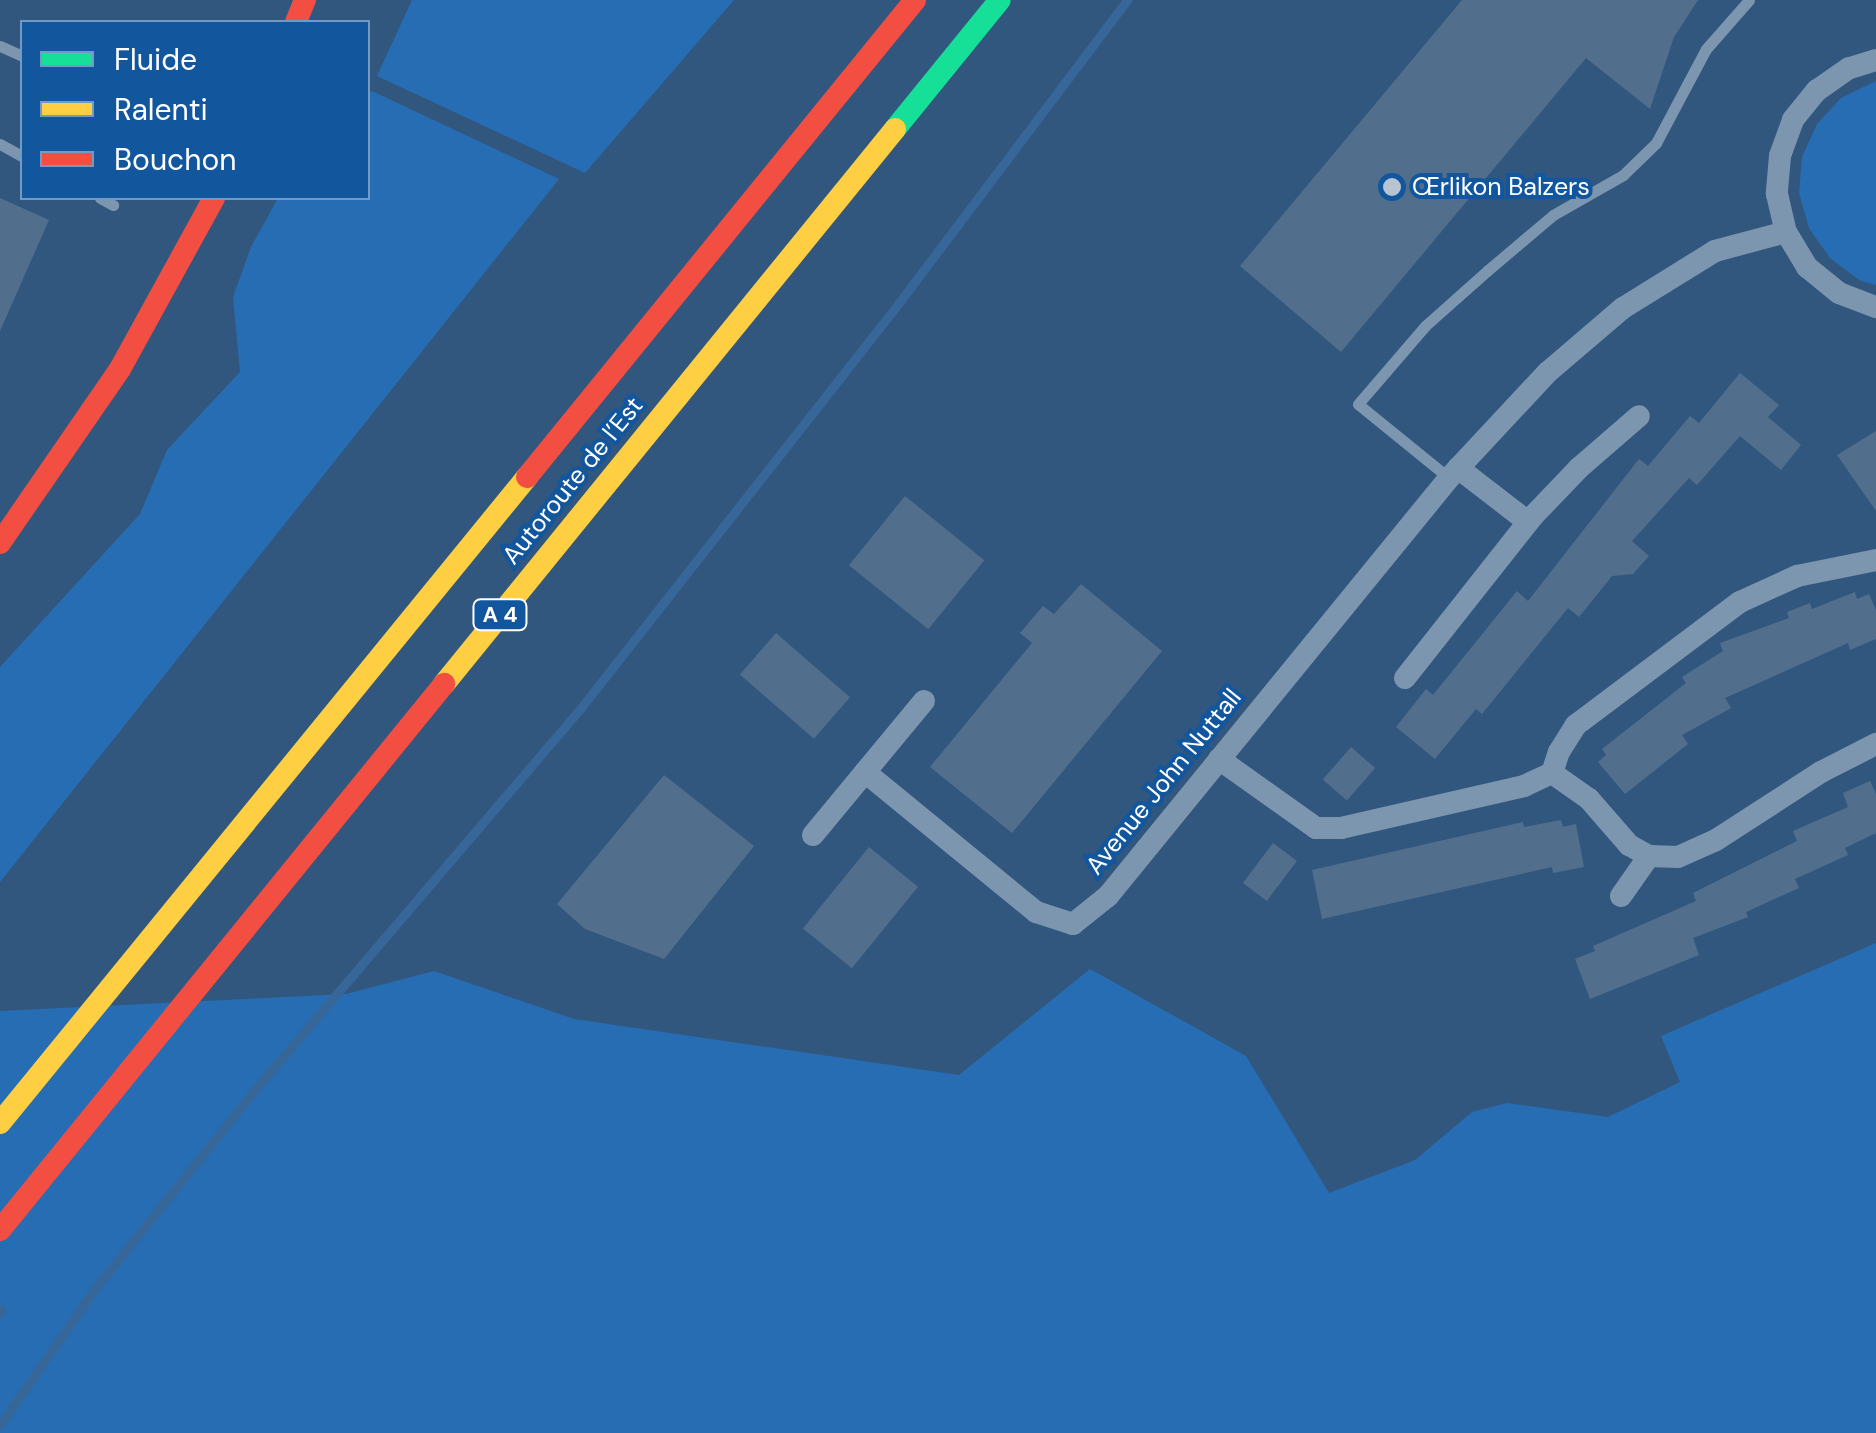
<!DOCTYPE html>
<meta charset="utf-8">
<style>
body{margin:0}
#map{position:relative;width:1876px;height:1433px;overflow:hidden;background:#32577e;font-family:"DM Sans",sans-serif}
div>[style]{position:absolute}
.green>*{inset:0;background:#276db4}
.stream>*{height:9px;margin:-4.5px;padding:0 4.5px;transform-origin:4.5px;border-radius:4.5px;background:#376699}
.building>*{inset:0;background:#516f8d;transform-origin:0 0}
.lane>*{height:11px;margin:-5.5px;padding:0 5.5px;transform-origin:5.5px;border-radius:5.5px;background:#7d96af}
.street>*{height:22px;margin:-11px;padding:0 11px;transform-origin:11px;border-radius:11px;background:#7d96af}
.fast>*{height:22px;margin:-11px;padding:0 11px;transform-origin:11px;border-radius:11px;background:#16e098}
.slow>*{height:22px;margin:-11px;padding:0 11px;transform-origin:11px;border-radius:11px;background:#ffcf43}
.jam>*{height:22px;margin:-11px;padding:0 11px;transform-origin:11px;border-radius:11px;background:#f24e42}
.dots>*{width:28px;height:28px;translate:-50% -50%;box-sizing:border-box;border:5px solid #12569e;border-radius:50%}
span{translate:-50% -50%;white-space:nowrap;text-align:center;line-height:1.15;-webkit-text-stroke:8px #12569e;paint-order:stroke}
.shield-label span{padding:2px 8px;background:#12569e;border:2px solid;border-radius:8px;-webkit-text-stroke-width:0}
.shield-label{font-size:22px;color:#fff;font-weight:700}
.poi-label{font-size:25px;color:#fff}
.left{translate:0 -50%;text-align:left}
.street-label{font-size:25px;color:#fff}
.legend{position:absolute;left:20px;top:20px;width:350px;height:180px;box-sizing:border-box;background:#12569e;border:2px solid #719ac5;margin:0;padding:12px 18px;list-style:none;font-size:30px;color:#fff}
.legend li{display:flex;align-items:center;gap:20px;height:50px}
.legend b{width:50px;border:2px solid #719ac5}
</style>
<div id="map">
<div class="green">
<div style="clip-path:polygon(412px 0,734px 0,585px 173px,377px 76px)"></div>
<div style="clip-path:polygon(1876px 81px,1876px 285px,1859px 280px,1830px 258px,1809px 228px,1799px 193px,1802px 157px,1817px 124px,1841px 98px)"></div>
<div style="clip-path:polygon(372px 91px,559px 179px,0 882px,0 667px,140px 514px,167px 450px,240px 372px,233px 297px,251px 247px,278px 198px,368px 198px,368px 93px)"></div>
<div style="clip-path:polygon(1876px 943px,1876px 1433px,0 1433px,0 1011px,346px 994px,434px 971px,574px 1019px,959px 1075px,1090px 969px,1246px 1056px,1329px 1193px,1415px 1160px,1472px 1112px,1507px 1103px,1608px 1117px,1680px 1082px,1661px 1036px)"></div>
</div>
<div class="stream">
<div style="left:0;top:1314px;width:5px;rotate:-68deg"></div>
<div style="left:0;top:1425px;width:163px;rotate:-55.2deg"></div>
<div style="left:93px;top:1291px;width:254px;rotate:-51.2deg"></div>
<div style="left:252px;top:1093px;width:505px;rotate:-49.5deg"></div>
<div style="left:580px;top:709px;width:515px;rotate:-51.86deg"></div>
<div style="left:898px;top:304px;width:381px;rotate:-53deg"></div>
</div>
<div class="building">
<div style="clip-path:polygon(1462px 0,1698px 0,1674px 37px,1650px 109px,1586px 58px,1341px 352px,1240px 266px)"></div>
<div style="clip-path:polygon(0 198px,49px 220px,0 331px)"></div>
<div style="clip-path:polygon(1740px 373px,1779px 405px,1768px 417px,1801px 445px,1781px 470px,1740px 436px,1697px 485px,1689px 478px,1632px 541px,1649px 556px,1633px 574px,1612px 576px,1579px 617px,1568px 608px,1482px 714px,1476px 709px,1435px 759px,1396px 727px,1426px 689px,1433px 695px,1517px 591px,1528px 601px,1639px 459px,1648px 466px,1690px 416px,1699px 423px)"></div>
<div style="clip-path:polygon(1876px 431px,1876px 511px,1837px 455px)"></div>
<div style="left:905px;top:496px;width:102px;height:89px;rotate:39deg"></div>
<div style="clip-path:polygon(1081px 584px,1162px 651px,1012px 833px,930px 767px,1032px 643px,1020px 633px,1043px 606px,1054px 614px)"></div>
<div style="clip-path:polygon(1855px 592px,1857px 599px,1869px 594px,1876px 610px,1876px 639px,1850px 650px,1848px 643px,1725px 698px,1731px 708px,1682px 735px,1688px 744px,1625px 794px,1598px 762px,1606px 755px,1602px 749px,1686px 683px,1682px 677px,1723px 651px,1720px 643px,1789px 618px,1787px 612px,1810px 603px,1812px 609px)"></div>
<div style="left:776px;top:633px;width:98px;height:55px;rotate:41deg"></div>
<div style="left:1351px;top:747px;width:32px;height:43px;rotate:41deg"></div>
<div style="clip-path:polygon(664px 775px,754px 846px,664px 959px,585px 929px,557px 904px)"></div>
<div style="clip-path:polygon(1870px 781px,1876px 794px,1876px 833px,1845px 848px,1848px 855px,1795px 879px,1799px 888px,1746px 912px,1748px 917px,1693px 938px,1699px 955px,1590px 999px,1575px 959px,1595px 951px,1593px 946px,1696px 901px,1693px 893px,1797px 841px,1793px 831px,1848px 807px,1843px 793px)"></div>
<div style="clip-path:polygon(1561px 820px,1563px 827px,1576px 824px,1584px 867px,1553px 873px,1552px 867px,1322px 919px,1312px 870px,1523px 822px,1524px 827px)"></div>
<div style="left:1273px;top:843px;width:30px;height:50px;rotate:37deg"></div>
<div style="left:869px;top:847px;width:63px;height:105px;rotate:39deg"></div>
</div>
<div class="lane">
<div style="left:0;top:46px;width:24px;rotate:24deg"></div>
<div style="left:0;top:144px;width:25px;rotate:29deg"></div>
<div style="left:100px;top:198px;width:15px;rotate:28deg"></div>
<div style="left:1449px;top:478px;width:117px;rotate:-140.9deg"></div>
<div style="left:1358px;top:404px;width:103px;rotate:-49.3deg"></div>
<div style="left:1425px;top:326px;width:84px;rotate:-41.6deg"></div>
<div style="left:1488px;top:270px;width:85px;rotate:-40.2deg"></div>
<div style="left:1553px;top:215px;width:81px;rotate:-29.7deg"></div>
<div style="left:1623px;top:175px;width:46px;rotate:-44.1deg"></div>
<div style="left:1656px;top:143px;width:106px;rotate:-62deg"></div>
<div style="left:1706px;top:49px;width:65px;rotate:-48.7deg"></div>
</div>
<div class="street">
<div style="left:1876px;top:60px;width:28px;rotate:163deg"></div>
<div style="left:1849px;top:68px;width:39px;rotate:145deg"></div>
<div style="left:1817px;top:90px;width:38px;rotate:129deg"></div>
<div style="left:1793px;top:120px;width:38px;rotate:110deg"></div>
<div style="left:1780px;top:156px;width:38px;rotate:95deg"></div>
<div style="left:1777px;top:194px;width:39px;rotate:77deg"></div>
<div style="left:1786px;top:232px;width:41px;rotate:59deg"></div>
<div style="left:1807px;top:267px;width:41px;rotate:39.1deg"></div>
<div style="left:1839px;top:293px;width:40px;rotate:21deg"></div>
<div style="left:1458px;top:468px;width:88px;rotate:37.6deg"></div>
<div style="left:1405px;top:678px;width:206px;rotate:-51.7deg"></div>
<div style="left:1533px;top:516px;width:66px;rotate:-46.2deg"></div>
<div style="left:1579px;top:468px;width:79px;rotate:-40.9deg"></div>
<div style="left:1219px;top:759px;width:119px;rotate:35.4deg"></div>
<div style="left:1316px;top:828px;width:25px"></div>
<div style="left:1341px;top:828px;width:188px;rotate:-12.9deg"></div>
<div style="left:1524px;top:786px;width:31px;rotate:-25deg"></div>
<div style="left:1552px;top:773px;width:22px;rotate:-72deg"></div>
<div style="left:1559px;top:752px;width:32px;rotate:-58deg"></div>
<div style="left:1576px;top:725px;width:205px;rotate:-36.9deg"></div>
<div style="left:1740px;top:602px;width:63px;rotate:-24.5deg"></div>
<div style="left:1797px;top:576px;width:81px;rotate:-11.4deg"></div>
<div style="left:865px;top:772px;width:221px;rotate:39.3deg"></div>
<div style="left:1036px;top:912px;width:39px;rotate:18deg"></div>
<div style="left:1073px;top:924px;width:45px;rotate:-38.7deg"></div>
<div style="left:1108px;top:896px;width:539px;rotate:-50.79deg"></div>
<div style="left:1449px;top:478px;width:145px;rotate:-47deg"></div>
<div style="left:1548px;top:372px;width:99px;rotate:-40.5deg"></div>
<div style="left:1623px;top:308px;width:108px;rotate:-31.8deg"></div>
<div style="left:1715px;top:251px;width:73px;rotate:-15deg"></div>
<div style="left:1552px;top:773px;width:45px;rotate:35.1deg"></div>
<div style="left:1589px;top:799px;width:61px;rotate:49deg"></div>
<div style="left:1629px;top:845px;width:23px;rotate:29deg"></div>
<div style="left:1649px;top:856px;width:29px;rotate:2deg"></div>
<div style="left:1678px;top:857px;width:42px;rotate:-24.1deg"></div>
<div style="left:1716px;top:840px;width:125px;rotate:-32.9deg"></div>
<div style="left:1821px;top:772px;width:62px;rotate:-27deg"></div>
<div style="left:813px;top:835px;width:174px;rotate:-50.4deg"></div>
<div style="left:1621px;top:896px;width:49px;rotate:-55deg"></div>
</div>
<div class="fast">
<div style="left:895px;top:129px;width:166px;rotate:-50.9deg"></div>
</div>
<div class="slow">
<div style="left:444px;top:684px;width:715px;rotate:-50.9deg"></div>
<div style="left:0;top:1123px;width:834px;rotate:-50.79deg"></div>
</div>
<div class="jam">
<div style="left:296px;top:22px;width:24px;rotate:-68deg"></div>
<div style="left:527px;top:477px;width:615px;rotate:-50.87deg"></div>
<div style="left:0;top:543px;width:211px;rotate:-55.4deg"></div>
<div style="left:120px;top:369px;width:195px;rotate:-61.2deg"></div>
<div style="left:0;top:1230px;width:704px;rotate:-50.88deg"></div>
</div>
<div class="dots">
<div style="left:1392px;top:187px;background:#b7c4d2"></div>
</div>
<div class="shield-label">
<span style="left:500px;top:615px">A 4</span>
</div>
<div class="poi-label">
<span class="left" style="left:1412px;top:187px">Œrlikon Balzers</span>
</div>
<div class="street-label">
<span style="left:573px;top:481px;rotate:-51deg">Autoroute de l’Est</span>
<span style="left:1164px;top:782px;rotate:-51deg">Avenue John Nuttall</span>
</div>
<ul class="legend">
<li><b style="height:12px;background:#16e098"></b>Fluide</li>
<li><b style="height:12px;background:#ffcf43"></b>Ralenti</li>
<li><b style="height:12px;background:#f24e42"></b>Bouchon</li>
</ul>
</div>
